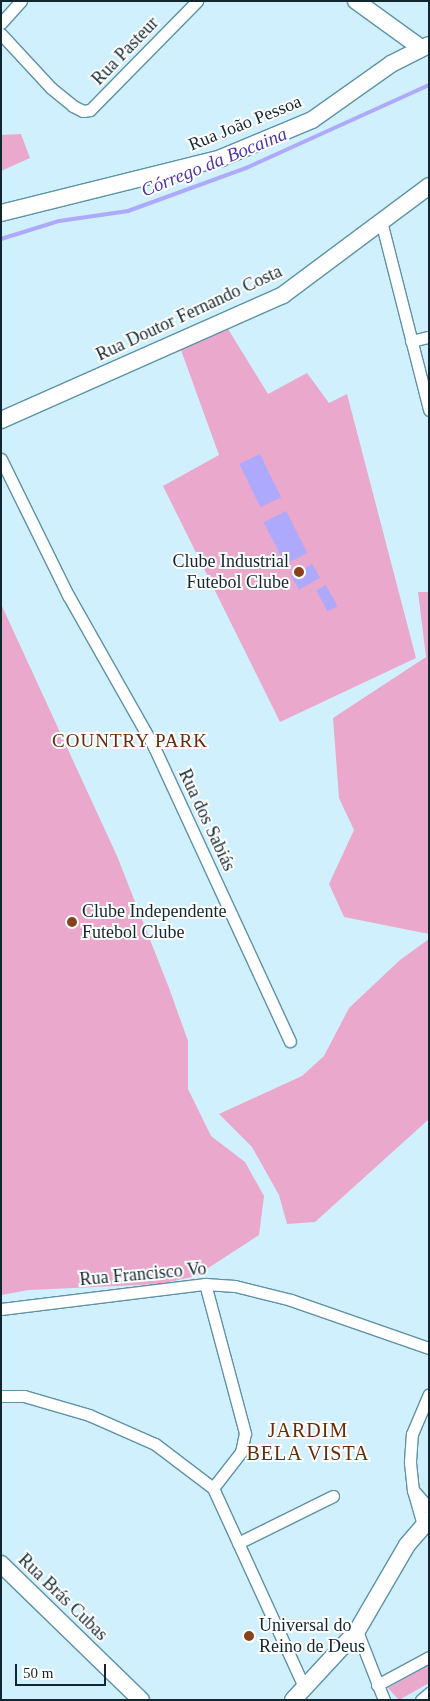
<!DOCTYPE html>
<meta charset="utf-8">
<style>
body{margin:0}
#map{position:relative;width:430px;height:1701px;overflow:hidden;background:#d0f0fd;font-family:Georgia,serif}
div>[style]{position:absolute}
.green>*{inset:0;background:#eaa8cc}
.water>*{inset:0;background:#ada9fc;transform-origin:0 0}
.stream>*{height:4px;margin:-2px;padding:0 2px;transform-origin:2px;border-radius:2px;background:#ada9fc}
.roads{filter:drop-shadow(1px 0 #5d92a7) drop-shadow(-1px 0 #5d92a7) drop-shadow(0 1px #5d92a7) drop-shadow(0 -1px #5d92a7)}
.street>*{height:11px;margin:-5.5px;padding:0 5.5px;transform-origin:5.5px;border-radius:5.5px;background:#fff}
.secondary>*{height:16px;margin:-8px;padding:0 8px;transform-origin:8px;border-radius:8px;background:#fff}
.dots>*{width:14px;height:14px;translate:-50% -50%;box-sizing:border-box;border:2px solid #fff;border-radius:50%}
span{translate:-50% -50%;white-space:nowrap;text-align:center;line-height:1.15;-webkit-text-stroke:4px #fff;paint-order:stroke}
.street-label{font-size:18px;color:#11272f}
.poi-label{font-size:18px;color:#11272f}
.right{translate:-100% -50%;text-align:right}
.left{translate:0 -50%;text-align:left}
.water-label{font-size:19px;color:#4d36ac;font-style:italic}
.neighbourhood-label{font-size:19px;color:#692a06;letter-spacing:1px}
.quarter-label{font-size:20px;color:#692a06;letter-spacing:1px}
.frame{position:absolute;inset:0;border:2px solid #11272f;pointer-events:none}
.scale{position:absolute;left:15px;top:1664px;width:91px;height:22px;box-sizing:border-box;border:2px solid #11272f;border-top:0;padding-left:6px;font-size:15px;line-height:18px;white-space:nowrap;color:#11272f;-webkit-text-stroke:4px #fff;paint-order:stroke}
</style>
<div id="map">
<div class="green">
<div style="clip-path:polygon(21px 134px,30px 158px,1px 171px,1px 135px)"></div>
<div style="clip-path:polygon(228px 329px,268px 394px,307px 373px,329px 403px,347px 394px,416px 658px,280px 722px,163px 486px,219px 455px,181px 350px)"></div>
<div style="clip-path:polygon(418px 592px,429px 592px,429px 934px,344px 917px,329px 884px,354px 830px,339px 798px,333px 718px,426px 657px)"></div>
<div style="clip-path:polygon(1px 604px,117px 856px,169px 988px,188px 1041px,188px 1089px,211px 1136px,245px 1162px,264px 1196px,259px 1235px,196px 1276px,160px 1284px,29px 1290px,1px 1295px)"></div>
<div style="clip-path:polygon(429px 939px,429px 1119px,315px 1222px,287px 1224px,279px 1195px,252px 1147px,219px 1114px,302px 1076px,324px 1056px,349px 1008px,400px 960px)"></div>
<div style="clip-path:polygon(429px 1665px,429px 1683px,399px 1700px,388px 1688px)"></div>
</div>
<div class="water">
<div style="left:260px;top:454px;width:48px;height:23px;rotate:64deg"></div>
<div style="left:286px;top:511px;width:47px;height:25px;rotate:63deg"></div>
<div style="left:312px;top:564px;width:16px;height:24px;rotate:60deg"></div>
<div style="left:326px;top:585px;width:24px;height:11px;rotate:62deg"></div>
</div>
<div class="stream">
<div style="left:1px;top:239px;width:61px;rotate:-17.2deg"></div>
<div style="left:59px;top:221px;width:70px;rotate:-8.2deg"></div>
<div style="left:128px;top:211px;width:126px;rotate:-20deg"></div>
<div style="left:246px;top:168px;width:201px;rotate:-24.4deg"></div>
</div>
<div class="roads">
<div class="street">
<div style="left:1px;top:23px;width:30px;rotate:-48deg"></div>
<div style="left:1px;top:34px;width:74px;rotate:47.2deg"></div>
<div style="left:51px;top:88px;width:28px;rotate:39deg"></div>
<div style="left:73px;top:106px;width:11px;rotate:27deg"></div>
<div style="left:83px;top:111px;width:7px;rotate:-8deg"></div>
<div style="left:90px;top:110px;width:153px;rotate:-45.5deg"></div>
<div style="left:381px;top:221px;width:195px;rotate:75.7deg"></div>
<div style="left:411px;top:341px;width:18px;rotate:-13deg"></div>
<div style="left:1px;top:459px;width:152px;rotate:63.8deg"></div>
<div style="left:68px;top:595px;width:175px;rotate:60.5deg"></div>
<div style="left:154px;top:747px;width:324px;rotate:65.2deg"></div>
<div style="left:1px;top:1309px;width:206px;rotate:-7deg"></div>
<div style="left:205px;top:1284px;width:30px;rotate:4deg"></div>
<div style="left:235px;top:1286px;width:58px;rotate:14deg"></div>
<div style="left:291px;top:1300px;width:146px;rotate:19.2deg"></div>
<div style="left:1px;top:1396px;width:23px"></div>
<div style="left:24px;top:1396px;width:68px;rotate:16.3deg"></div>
<div style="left:89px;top:1415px;width:72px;rotate:23.7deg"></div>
<div style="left:155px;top:1444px;width:73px;rotate:37.2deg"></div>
<div style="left:213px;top:1488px;width:46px;rotate:-52.1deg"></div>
<div style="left:241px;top:1452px;width:19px;rotate:-78deg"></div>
<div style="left:245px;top:1433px;width:154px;rotate:-105deg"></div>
<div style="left:213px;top:1488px;width:221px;rotate:65.4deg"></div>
<div style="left:415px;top:1492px;width:21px;rotate:49deg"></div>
<div style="left:423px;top:1525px;width:35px;rotate:-106deg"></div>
<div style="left:413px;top:1491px;width:30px;rotate:-96deg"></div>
<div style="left:410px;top:1461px;width:27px;rotate:-86deg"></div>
<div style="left:412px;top:1434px;width:43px;rotate:-67deg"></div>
<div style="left:238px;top:1543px;width:106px;rotate:-26.3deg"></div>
<div style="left:357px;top:1631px;width:74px;rotate:68.6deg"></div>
<div style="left:377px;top:1685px;width:59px;rotate:-28.3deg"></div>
<div style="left:421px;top:1700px;width:11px;rotate:-41deg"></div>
</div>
<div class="secondary">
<div style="left:356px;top:1px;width:80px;rotate:35.9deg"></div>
<div style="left:1px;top:213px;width:227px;rotate:-14deg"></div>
<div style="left:221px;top:158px;width:99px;rotate:-22.7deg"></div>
<div style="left:312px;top:120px;width:97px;rotate:-35.3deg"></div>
<div style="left:391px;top:64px;width:42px;rotate:-26.6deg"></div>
<div style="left:1px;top:420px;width:308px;rotate:-23.9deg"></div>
<div style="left:283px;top:295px;width:182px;rotate:-36.7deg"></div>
<div style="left:1px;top:1564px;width:195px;rotate:44.2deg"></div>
<div style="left:293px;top:1700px;width:94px;rotate:-47.2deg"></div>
<div style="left:357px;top:1631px;width:99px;rotate:-59.8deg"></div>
<div style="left:407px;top:1545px;width:33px;rotate:-49deg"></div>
</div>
</div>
<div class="dots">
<div style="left:299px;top:572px;background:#87411c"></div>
<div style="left:72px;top:922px;background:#87411c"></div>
<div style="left:249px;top:1636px;background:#87411c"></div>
</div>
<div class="street-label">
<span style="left:125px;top:51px;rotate:-46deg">Rua Pasteur</span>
<span style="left:245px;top:123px;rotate:-22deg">Rua João Pessoa</span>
<span style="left:189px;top:313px;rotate:-25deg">Rua Doutor Fernando Costa</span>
<span style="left:207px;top:820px;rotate:65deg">Rua dos Sabiás</span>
<span style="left:143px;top:1274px;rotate:-5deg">Rua Francisco Vo</span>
<span style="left:63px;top:1597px;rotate:44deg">Rua Brás Cubas</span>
</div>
<div class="poi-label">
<span class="right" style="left:289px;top:572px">Clube Industrial<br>Futebol Clube</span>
<span class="left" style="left:82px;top:922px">Clube Independente<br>Futebol Clube</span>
<span class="left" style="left:259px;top:1636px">Universal do<br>Reino de Deus</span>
</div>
<div class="water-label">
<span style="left:214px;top:162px;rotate:-22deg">Córrego da Bocaina</span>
</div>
<div class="neighbourhood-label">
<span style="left:130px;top:741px">COUNTRY PARK</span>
</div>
<div class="quarter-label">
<span style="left:308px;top:1442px">JARDIM<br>BELA VISTA</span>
</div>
<div class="frame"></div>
<div class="scale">50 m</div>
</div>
